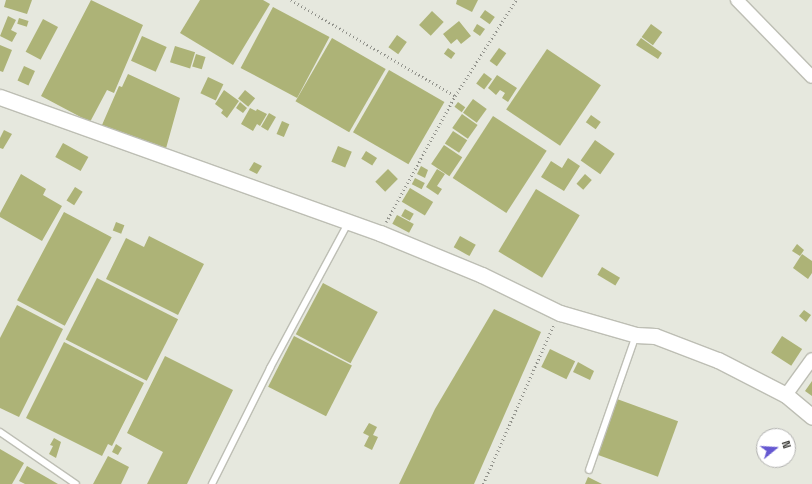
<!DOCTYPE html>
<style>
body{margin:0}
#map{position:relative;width:812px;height:484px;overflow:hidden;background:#e6e8de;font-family:"Space Grotesk",sans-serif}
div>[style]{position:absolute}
.building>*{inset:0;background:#adb377;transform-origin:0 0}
.path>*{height:2.5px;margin-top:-1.25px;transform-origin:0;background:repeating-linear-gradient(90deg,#93948d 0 1px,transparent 0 4px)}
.roads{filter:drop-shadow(1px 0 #bdbeb4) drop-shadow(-1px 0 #bdbeb4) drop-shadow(0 1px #bdbeb4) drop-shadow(0 -1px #bdbeb4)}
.service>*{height:6px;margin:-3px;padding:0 3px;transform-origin:3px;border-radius:3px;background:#fff}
.minor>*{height:12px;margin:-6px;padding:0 6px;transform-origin:6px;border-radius:6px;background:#fff}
.tertiary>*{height:15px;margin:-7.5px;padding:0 7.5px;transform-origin:7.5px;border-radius:7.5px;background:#fff}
span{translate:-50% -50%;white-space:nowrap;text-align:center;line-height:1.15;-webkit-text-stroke:4px #fff;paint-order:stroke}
.north{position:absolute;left:756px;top:428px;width:40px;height:40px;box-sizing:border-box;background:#fff;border:1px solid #b1b1af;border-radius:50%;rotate:72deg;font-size:11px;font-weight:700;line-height:16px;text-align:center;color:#3b3b37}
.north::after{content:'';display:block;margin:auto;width:14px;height:18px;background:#6558d1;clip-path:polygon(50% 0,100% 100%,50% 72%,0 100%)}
</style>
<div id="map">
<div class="building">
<div style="clip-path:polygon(6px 0,32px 0,27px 14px,4px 7px)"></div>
<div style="clip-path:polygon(91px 0,143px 25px,114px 93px,107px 90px,90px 122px,41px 96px)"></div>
<div style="clip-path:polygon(200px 0,263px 0,270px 4px,233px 65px,180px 33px)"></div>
<div style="clip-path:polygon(457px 0,478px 0,472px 12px,456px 4px)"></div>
<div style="left:273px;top:7px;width:64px;height:69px;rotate:28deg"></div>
<div style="left:485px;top:10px;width:12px;height:9px;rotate:35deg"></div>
<div style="left:432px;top:11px;width:16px;height:19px;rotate:43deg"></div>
<div style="clip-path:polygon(8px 16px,16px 20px,11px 30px,17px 33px,12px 42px,0 36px)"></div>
<div style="left:19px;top:18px;width:10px;height:6px;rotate:17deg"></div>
<div style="left:43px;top:19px;width:17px;height:37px;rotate:28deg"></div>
<div style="clip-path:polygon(459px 21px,471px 36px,461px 44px,457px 39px,451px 44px,443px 34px)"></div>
<div style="clip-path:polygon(477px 24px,485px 29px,480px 36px,473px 31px)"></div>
<div style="left:651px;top:24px;width:14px;height:16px;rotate:36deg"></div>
<div style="left:397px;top:35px;width:12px;height:15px;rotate:35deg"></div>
<div style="left:142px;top:36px;width:27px;height:27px;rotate:24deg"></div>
<div style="left:332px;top:38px;width:62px;height:73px;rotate:30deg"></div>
<div style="clip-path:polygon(641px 38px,662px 53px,658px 59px,636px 45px)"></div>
<div style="clip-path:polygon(0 45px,12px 50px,3px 72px,0 71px)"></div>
<div style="left:175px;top:46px;width:21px;height:17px;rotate:17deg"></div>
<div style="left:448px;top:48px;width:9px;height:7px;rotate:36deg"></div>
<div style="left:499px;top:48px;width:9px;height:16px;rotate:36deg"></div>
<div style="left:547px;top:49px;width:65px;height:73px;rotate:34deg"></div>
<div style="left:196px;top:54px;width:10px;height:13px;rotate:17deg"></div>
<div style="left:24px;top:66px;width:12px;height:16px;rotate:24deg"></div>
<div style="left:389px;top:70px;width:64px;height:72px;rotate:30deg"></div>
<div style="left:484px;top:73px;width:10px;height:13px;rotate:37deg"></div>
<div style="clip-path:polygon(128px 74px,180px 98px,165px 152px,102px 125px,119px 86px,122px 87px)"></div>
<div style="clip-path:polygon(497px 75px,517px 88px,508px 102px,502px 98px,505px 93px,500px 90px,496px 95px,488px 88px)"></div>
<div style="left:208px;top:77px;width:17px;height:18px;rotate:25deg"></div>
<div style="clip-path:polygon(224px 90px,239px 101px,227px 118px,221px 113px,223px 110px,215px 104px)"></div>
<div style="left:245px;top:90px;width:13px;height:11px;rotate:39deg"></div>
<div style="left:473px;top:99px;width:17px;height:17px;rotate:36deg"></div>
<div style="clip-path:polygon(240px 102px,247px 108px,243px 113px,236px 108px)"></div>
<div style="left:458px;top:102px;width:9px;height:6px;rotate:36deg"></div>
<div style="clip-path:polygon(250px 108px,256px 111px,257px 109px,267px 114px,260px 126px,257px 124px,253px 131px,241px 124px)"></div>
<div style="left:269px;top:113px;width:8px;height:16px;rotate:30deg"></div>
<div style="left:462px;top:114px;width:19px;height:17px;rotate:35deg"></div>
<div style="left:591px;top:115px;width:12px;height:9px;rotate:35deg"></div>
<div style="left:493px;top:116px;width:64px;height:74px;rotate:33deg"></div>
<div style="left:282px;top:121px;width:8px;height:14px;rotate:23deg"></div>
<div style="clip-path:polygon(4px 130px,12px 134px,3px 149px,0 148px,0 138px)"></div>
<div style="left:453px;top:131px;width:17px;height:15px;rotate:33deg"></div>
<div style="left:595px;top:140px;width:24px;height:25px;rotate:35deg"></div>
<div style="left:63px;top:143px;width:29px;height:16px;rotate:29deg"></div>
<div style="left:444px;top:145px;width:22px;height:23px;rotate:34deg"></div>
<div style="left:338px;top:146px;width:15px;height:17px;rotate:23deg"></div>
<div style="left:366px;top:151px;width:13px;height:9px;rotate:32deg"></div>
<div style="clip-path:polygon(568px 158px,580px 166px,564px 191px,541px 177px,551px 161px,562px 168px)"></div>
<div style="clip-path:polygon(254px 162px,262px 166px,257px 174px,249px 170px)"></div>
<div style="clip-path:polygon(421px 166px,428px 170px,425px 178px,417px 174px)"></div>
<div style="left:388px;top:169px;width:14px;height:18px;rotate:45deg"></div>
<div style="clip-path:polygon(437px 169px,445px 174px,437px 186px,442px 189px,438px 195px,426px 187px)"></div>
<div style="clip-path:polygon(21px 174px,46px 189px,43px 195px,62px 206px,42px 241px,0 217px,0 213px)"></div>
<div style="left:585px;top:174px;width:9px;height:13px;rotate:41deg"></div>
<div style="left:415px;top:178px;width:11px;height:7px;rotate:27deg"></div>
<div style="left:75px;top:187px;width:9px;height:16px;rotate:32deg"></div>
<div style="left:410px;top:188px;width:27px;height:16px;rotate:31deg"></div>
<div style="left:536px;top:189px;width:51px;height:73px;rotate:31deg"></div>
<div style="left:405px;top:209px;width:10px;height:8px;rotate:29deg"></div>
<div style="left:64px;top:212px;width:54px;height:100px;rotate:28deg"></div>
<div style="left:397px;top:215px;width:19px;height:10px;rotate:28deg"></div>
<div style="left:116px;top:222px;width:9px;height:9px;rotate:21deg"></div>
<div style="clip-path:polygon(149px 236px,204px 264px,178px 315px,106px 279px,126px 238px,144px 247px)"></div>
<div style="left:460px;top:236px;width:18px;height:13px;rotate:29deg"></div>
<div style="clip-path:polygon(797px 244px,804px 250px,800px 256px,792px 251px)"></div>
<div style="clip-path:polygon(802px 254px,812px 261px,812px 273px,808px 279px,793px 268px)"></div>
<div style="left:602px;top:267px;width:21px;height:9px;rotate:31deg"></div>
<div style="left:97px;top:278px;width:91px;height:69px;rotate:27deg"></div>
<div style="left:323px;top:283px;width:62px;height:58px;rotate:28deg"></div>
<div style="clip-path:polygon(17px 305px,63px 329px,19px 417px,0 408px,0 338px)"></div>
<div style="clip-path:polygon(494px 309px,541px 332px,474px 484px,399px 484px,435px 409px)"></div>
<div style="clip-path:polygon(804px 310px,811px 315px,806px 322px,799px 316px)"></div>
<div style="left:294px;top:336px;width:65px;height:57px;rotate:27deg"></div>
<div style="left:782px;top:336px;width:24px;height:20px;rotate:33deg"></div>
<div style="clip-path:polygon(64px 342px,144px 383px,112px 446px,108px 444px,102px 456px,26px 418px)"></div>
<div style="left:550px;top:349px;width:28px;height:20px;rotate:26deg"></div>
<div style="clip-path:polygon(165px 356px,233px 390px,187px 484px,147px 484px,163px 452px,127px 433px)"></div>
<div style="clip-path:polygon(578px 362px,594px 371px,590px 380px,573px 372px)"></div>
<div style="clip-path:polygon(812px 381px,812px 396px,805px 391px)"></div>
<div style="left:617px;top:399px;width:65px;height:59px;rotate:20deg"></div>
<div style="clip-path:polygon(369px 423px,377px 427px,373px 435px,378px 437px,372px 450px,364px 446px,369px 436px,363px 433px)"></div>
<div style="clip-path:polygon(54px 438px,61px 442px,56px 458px,49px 454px,53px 446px,50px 445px)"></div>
<div style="clip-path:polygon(116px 444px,122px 448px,118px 455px,112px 452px)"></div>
<div style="clip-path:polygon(0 449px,24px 463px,12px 484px,0 484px)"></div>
<div style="clip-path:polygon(108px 456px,129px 467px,121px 484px,93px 484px)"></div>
<div style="clip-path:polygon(27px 466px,58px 484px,25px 484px,19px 481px)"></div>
<div style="clip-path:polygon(588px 477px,602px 484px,585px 484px)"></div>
</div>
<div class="path">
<div style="left:291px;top:0;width:190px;rotate:30.3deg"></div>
<div style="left:386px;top:222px;width:144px;rotate:-61.3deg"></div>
<div style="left:455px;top:96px;width:114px;rotate:-57.6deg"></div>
<div style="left:483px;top:484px;width:175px;rotate:-66.1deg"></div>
</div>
<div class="roads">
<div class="service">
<div style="left:0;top:432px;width:92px;rotate:34.4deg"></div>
<div style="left:589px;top:470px;width:143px;rotate:-70.8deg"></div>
<div style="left:212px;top:484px;width:130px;rotate:-63.4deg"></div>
<div style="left:270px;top:368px;width:165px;rotate:-61.7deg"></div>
</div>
<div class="minor">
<div style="left:737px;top:0;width:107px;rotate:45.8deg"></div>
<div style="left:786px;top:395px;width:44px;rotate:-54.2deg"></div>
</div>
<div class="tertiary">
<div style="left:0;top:97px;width:404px;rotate:19.7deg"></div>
<div style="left:380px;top:233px;width:110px;rotate:22.4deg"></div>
<div style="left:482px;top:275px;width:87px;rotate:26deg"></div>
<div style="left:560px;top:313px;width:79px;rotate:16.1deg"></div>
<div style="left:636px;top:335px;width:19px;rotate:3deg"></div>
<div style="left:655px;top:336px;width:67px;rotate:20.9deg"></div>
<div style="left:718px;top:360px;width:76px;rotate:27.2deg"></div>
<div style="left:786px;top:395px;width:34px;rotate:40deg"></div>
</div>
</div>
<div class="north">N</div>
</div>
